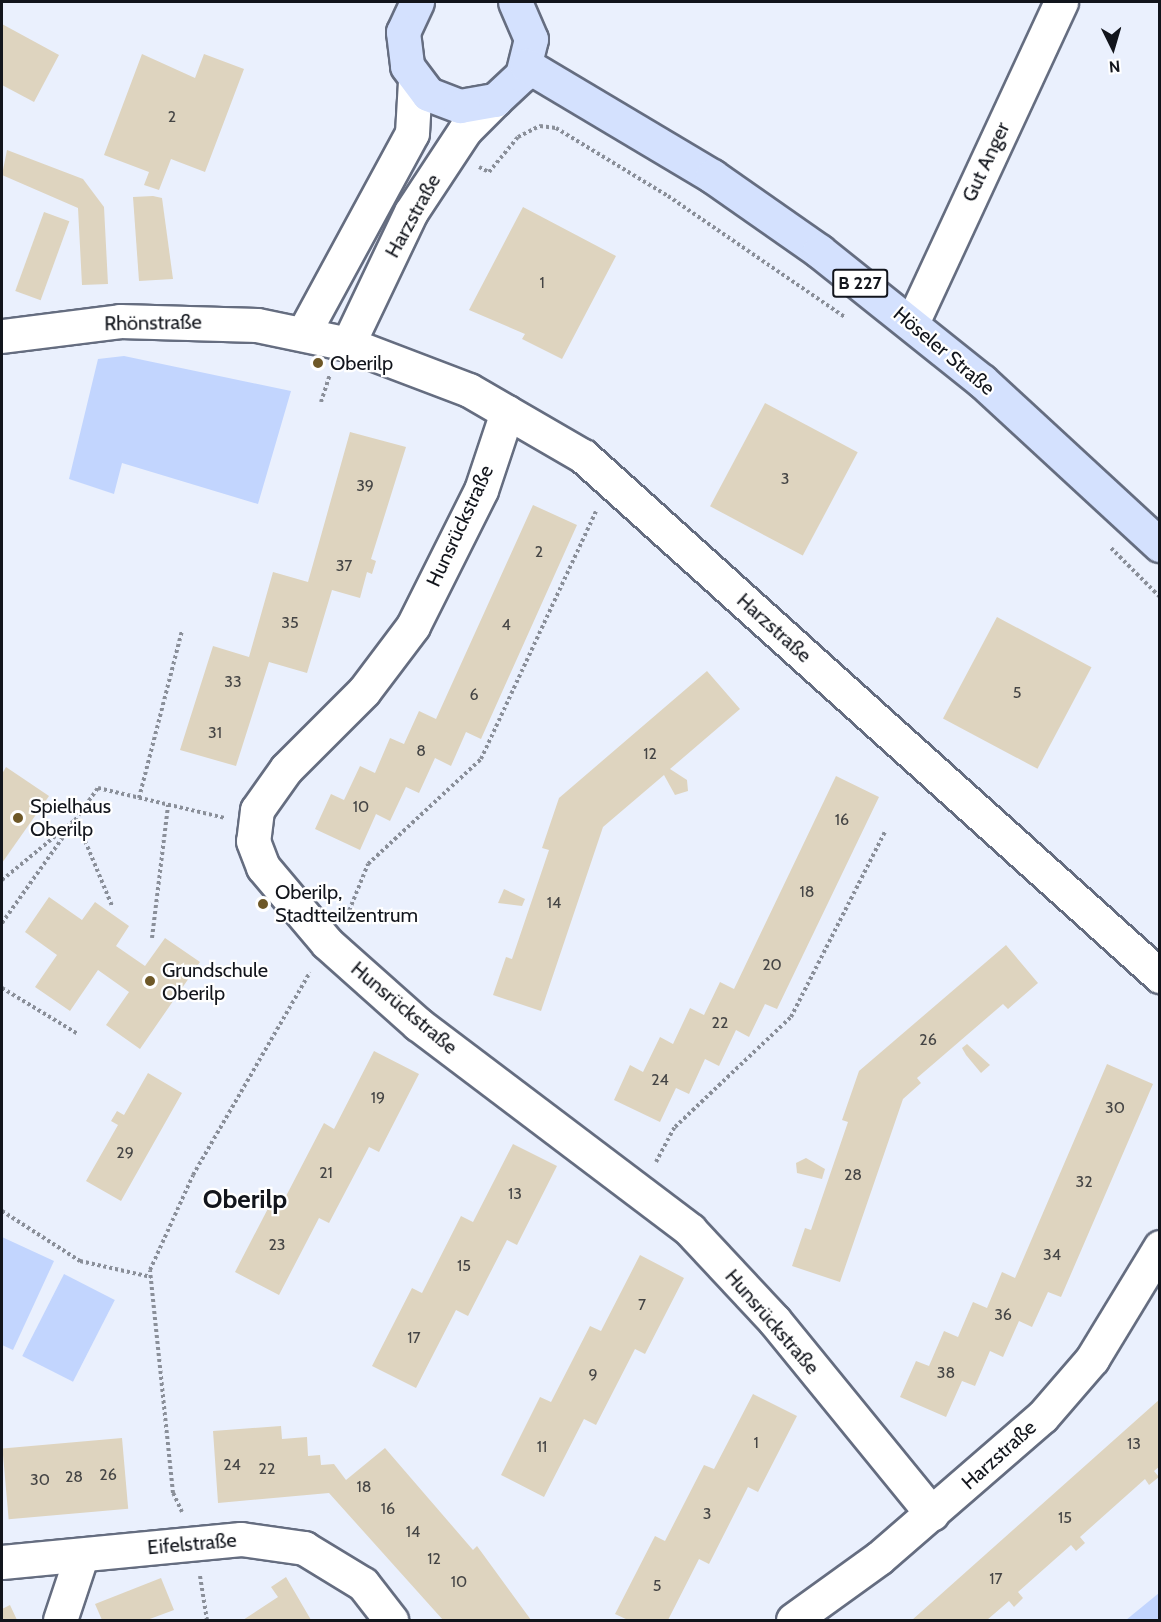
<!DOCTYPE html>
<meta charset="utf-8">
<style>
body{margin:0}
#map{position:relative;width:1161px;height:1622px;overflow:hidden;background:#eaf0fd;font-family:Cabin,sans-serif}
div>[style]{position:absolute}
.green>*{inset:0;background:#c2d5fe;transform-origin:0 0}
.building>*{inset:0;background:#ded4bf;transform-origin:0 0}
.path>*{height:4px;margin-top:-2px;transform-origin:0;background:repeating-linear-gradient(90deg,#8a8f99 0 3px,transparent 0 6px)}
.roads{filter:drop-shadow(2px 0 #656d80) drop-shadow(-2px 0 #656d80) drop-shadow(0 2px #656d80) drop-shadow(0 -2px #656d80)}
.street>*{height:33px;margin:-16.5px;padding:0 16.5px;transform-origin:16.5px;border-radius:16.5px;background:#fff}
.primary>*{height:33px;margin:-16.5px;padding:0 16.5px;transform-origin:16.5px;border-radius:16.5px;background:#d4e1fe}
.dots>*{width:16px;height:16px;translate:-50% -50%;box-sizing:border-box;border:3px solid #fff;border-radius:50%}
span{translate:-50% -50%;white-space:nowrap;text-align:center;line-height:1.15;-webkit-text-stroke:4.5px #fff;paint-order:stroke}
.number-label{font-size:16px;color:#454545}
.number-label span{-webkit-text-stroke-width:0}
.shield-label span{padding:2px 4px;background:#fff;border:2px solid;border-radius:4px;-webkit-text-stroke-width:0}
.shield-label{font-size:18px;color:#12151c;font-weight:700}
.street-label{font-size:20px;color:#12151c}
.poi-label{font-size:20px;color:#12151c}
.left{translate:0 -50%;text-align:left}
.district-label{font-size:26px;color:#12151c;font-weight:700}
.frame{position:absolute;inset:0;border:3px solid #12151c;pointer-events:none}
.north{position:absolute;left:1083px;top:18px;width:60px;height:60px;-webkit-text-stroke:4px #fff;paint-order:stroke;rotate:175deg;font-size:16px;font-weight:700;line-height:24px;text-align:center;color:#12151c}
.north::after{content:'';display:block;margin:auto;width:21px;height:27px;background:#12151c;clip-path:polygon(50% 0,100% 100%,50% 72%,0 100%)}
</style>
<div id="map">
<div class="green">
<div style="clip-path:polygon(124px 356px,291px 391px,258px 504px,122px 463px,114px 494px,69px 479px,98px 359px)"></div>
<div style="clip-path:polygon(2px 1237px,54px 1261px,13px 1350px,2px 1345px)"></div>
<div style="left:64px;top:1274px;width:57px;height:92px;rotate:27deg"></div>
<div style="clip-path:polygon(1159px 1593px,1159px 1620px,1126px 1620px)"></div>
</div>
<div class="building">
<div style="clip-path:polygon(2px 24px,59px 55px,34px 102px,2px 85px)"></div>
<div style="clip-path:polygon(142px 54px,195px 78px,204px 54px,244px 69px,205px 172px,171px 159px,159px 190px,144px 185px,149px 172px,104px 155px)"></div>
<div style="clip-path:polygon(7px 150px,83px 179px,104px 207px,108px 284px,82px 285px,78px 208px,2px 175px)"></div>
<div style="clip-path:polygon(153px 196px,162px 198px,173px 279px,139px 281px,133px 197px)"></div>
<div style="clip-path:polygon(523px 207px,616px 256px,562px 359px,522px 339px,525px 334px,469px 310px)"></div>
<div style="left:44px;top:212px;width:27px;height:84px;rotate:20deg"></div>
<div style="left:765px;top:403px;width:105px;height:117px;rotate:28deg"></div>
<div style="clip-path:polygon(350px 432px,406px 447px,371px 559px,376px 561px,372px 574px,367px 572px,360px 598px,332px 590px,307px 673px,269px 662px,236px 766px,180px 750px,213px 646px,249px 657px,273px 572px,308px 582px)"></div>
<div style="clip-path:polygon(533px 505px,577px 525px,481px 739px,466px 732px,451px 766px,435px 758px,419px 793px,406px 787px,390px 821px,376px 814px,360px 850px,315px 829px,331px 794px,344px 800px,360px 766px,375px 773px,390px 738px,404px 744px,419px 711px,436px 719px)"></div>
<div style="left:997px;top:617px;width:107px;height:115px;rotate:28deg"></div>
<div style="clip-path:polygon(707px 671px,740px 709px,670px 769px,687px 780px,688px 791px,675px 795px,664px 775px,603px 827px,541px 1011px,493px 995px,506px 957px,512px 959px,549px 850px,542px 848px,559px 798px)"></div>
<div style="clip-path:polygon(6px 767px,49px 796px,2px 863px,2px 774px)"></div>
<div style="clip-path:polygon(836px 776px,879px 797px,777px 1009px,765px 1004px,749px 1037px,736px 1030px,719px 1066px,705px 1059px,689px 1094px,676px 1088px,660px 1122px,614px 1100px,630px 1065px,643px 1072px,660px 1037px,673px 1044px,690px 1008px,704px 1015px,720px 982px,734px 989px)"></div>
<div style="clip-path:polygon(504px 889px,525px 899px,522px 906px,498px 903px)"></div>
<div style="clip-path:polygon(49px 897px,82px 920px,95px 902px,129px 926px,116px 946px,145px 966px,165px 938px,200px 962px,140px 1049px,106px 1025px,129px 992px,98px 970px,70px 1011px,35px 987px,57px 955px,25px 932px)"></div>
<div style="clip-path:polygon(1006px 945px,1038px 983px,1008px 1009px,1003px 1004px,917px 1078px,921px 1083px,903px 1099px,840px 1282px,792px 1266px,805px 1228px,811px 1230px,848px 1122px,842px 1120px,859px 1071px)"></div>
<div style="clip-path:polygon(967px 1044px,990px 1065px,981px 1073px,966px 1055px,962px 1048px)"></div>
<div style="clip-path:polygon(374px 1051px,419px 1074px,379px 1152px,369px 1147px,329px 1223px,319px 1218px,279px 1295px,235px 1272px,275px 1195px,284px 1200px,324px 1123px,334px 1129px)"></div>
<div style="clip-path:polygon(1107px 1064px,1153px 1084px,1061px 1297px,1048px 1292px,1032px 1327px,1019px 1321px,1003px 1357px,990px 1351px,975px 1386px,962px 1381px,946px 1417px,900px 1397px,916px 1361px,929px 1366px,944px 1331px,958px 1337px,973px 1302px,987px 1308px,1002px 1272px,1015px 1278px)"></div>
<div style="clip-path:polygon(148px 1073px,182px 1093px,121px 1201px,86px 1181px,118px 1125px,111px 1121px,117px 1111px,124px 1115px)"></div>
<div style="clip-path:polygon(513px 1144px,557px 1166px,517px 1245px,507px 1240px,468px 1316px,456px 1310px,416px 1388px,372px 1366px,412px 1288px,422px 1293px,461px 1216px,473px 1222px)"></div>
<div style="clip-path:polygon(806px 1158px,825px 1169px,822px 1179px,797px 1173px,796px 1163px)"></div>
<div style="clip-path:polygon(640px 1255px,684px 1278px,645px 1354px,635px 1349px,596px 1425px,584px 1419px,544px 1497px,501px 1475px,540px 1397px,551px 1402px,590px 1326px,601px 1331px)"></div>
<div style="clip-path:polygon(753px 1394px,797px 1416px,758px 1492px,748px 1487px,709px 1564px,699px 1559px,668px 1620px,628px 1620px,615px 1614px,655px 1536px,665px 1541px,704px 1465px,714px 1469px)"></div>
<div style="clip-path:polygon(1160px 1399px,1160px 1466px,1154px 1471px,1159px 1477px,1149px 1485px,1145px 1479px,1080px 1537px,1085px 1543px,1076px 1551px,1071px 1545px,1018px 1592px,1023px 1598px,1014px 1607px,1009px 1601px,987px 1620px,912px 1620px)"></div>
<div style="clip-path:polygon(281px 1426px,282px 1439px,307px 1437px,308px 1456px,320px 1455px,321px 1465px,334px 1464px,346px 1480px,385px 1448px,473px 1550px,477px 1546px,531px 1620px,443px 1620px,329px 1493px,218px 1503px,213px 1431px)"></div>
<div style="left:122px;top:1438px;width:71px;height:120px;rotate:85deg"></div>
<div style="clip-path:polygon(286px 1577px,311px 1620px,243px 1620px,278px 1597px,271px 1587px)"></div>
<div style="clip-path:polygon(161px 1578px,174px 1610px,147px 1620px,102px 1620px,95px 1604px)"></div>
<div style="clip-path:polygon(10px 1605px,17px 1620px,2px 1620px,2px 1609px)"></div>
</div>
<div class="path">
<div style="left:479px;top:167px;width:11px;rotate:27deg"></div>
<div style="left:489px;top:172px;width:45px;rotate:-50.4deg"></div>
<div style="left:518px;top:137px;width:25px;rotate:-27deg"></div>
<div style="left:540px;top:126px;width:16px;rotate:7deg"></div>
<div style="left:556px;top:128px;width:131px;rotate:31.3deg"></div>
<div style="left:668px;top:196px;width:214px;rotate:34.4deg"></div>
<div style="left:321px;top:402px;width:29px;rotate:-72deg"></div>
<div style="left:1111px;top:548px;width:69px;rotate:45deg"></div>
<div style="left:139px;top:798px;width:173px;rotate:-75.6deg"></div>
<div style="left:2px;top:880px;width:96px;rotate:-39.5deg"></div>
<div style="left:76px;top:819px;width:94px;rotate:67.5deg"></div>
<div style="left:347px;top:916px;width:56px;rotate:-68deg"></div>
<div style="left:368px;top:864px;width:154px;rotate:-42.9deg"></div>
<div style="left:481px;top:759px;width:273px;rotate:-65.1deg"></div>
<div style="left:2px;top:923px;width:166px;rotate:-54.6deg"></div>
<div style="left:98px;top:788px;width:130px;rotate:13.3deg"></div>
<div style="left:152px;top:938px;width:134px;rotate:-83.1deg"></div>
<div style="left:2px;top:988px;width:89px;rotate:31.2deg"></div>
<div style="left:656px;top:1162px;width:40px;rotate:-62deg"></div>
<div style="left:675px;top:1127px;width:160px;rotate:-43.5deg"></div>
<div style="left:791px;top:1017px;width:208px;rotate:-63.1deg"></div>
<div style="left:2px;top:1211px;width:93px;rotate:32.7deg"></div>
<div style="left:80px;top:1261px;width:73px;rotate:12.7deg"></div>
<div style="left:182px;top:1512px;width:21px;rotate:-115deg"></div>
<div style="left:173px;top:1493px;width:224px;rotate:-95.9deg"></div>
<div style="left:150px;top:1270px;width:104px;rotate:-65.6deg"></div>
<div style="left:193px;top:1175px;width:234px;rotate:-60deg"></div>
<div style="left:200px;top:1576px;width:45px;rotate:81deg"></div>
</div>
<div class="roads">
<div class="street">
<div style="left:912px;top:323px;width:354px;rotate:-65.1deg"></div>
<div style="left:304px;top:332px;width:226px;rotate:-61.5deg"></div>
<div style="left:412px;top:133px;width:52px;rotate:-86.7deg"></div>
<div style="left:2px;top:336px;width:119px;rotate:-7.2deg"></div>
<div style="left:120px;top:321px;width:137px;rotate:1.7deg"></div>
<div style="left:257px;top:325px;width:93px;rotate:11.8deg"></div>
<div style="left:348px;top:344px;width:129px;rotate:20.8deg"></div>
<div style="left:469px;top:390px;width:132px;rotate:30.1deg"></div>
<div style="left:583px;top:456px;width:777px;rotate:42.03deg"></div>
<div style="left:348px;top:344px;width:146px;rotate:-64.5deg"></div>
<div style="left:411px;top:212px;width:98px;rotate:-56.6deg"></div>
<div style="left:465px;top:130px;width:42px;rotate:-45deg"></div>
<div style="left:507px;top:412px;width:82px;rotate:108.4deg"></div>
<div style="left:481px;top:490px;width:152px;rotate:116.6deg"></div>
<div style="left:413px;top:626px;width:81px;rotate:127deg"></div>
<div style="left:364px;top:691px;width:110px;rotate:135deg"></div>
<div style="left:286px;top:769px;width:50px;rotate:125.3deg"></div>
<div style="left:257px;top:810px;width:31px;rotate:97deg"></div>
<div style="left:253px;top:841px;width:28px;rotate:69deg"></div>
<div style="left:263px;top:867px;width:99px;rotate:49.9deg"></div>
<div style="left:327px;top:943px;width:122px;rotate:41.7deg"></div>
<div style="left:418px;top:1024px;width:341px;rotate:37.1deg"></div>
<div style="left:690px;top:1230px;width:123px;rotate:47deg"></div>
<div style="left:774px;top:1320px;width:250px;rotate:50.8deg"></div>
<div style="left:2px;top:1562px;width:240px;rotate:-5.5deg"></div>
<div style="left:241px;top:1539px;width:64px;rotate:8.1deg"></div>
<div style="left:304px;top:1548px;width:69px;rotate:31.4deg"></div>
<div style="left:363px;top:1584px;width:46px;rotate:52.1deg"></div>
<div style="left:60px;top:1620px;width:66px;rotate:-71.6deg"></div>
<div style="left:793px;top:1620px;width:106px;rotate:-35.8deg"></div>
<div style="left:879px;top:1558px;width:216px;rotate:-40.9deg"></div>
<div style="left:1042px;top:1417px;width:77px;rotate:-49.2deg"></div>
<div style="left:1092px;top:1359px;width:131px;rotate:-58.7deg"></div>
</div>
<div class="primary">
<div style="left:417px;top:2px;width:33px;rotate:115deg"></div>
<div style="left:403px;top:32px;width:34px;rotate:83deg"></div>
<div style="left:407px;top:66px;width:35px;rotate:53deg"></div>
<div style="left:428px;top:94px;width:34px;rotate:21deg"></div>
<div style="left:460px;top:106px;width:36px;rotate:-10deg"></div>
<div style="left:495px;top:100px;width:37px;rotate:-43deg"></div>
<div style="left:522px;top:75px;width:37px;rotate:-76deg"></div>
<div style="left:531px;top:39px;width:40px;rotate:-113.4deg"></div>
<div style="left:526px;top:65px;width:217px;rotate:30.8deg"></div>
<div style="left:712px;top:176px;width:131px;rotate:35deg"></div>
<div style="left:819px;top:251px;width:208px;rotate:38.6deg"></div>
<div style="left:982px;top:381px;width:242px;rotate:42.7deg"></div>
</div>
</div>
<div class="dots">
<div style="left:318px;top:363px;background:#6e5827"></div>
<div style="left:18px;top:818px;background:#6e5827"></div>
<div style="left:263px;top:904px;background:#6e5827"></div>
<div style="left:150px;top:981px;background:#6e5827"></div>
</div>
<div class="number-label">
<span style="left:172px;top:117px">2</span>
<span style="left:542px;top:283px">1</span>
<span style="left:785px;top:479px">3</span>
<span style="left:365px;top:486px">39</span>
<span style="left:539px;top:552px">2</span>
<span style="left:344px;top:566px">37</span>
<span style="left:290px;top:623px">35</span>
<span style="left:506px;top:625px">4</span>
<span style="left:233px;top:682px">33</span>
<span style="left:1017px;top:693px">5</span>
<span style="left:474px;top:695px">6</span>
<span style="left:215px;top:733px">31</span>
<span style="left:421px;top:751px">8</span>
<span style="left:650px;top:754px">12</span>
<span style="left:361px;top:807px">10</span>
<span style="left:842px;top:820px">16</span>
<span style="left:807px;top:892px">18</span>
<span style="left:554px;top:903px">14</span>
<span style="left:772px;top:965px">20</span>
<span style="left:720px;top:1023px">22</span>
<span style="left:928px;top:1040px">26</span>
<span style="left:660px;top:1080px">24</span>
<span style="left:378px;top:1098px">19</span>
<span style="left:1115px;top:1108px">30</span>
<span style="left:125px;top:1153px">29</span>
<span style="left:326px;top:1173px">21</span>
<span style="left:853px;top:1175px">28</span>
<span style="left:1084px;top:1182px">32</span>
<span style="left:515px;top:1194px">13</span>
<span style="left:277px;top:1245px">23</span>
<span style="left:1052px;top:1255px">34</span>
<span style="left:464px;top:1266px">15</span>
<span style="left:642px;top:1305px">7</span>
<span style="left:1003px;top:1315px">36</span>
<span style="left:414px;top:1338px">17</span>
<span style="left:946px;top:1373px">38</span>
<span style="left:593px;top:1375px">9</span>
<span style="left:756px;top:1443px">1</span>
<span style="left:1134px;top:1444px">13</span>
<span style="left:542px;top:1447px">11</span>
<span style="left:232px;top:1465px">24</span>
<span style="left:267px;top:1469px">22</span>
<span style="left:108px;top:1475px">26</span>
<span style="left:74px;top:1477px">28</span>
<span style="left:40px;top:1480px">30</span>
<span style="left:364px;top:1487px">18</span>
<span style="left:388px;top:1509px">16</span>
<span style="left:707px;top:1514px">3</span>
<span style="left:1065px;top:1518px">15</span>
<span style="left:413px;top:1532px">14</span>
<span style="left:434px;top:1559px">12</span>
<span style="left:996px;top:1579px">17</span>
<span style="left:459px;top:1582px">10</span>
<span style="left:657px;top:1586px">5</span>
</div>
<div class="shield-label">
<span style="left:860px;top:283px">B 227</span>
</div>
<div class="street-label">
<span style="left:986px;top:162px;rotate:-65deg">Gut Anger</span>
<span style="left:413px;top:216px;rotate:-61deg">Harzstraße</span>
<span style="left:153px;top:323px;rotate:-1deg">Rhönstraße</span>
<span style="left:944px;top:351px;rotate:40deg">Höseler Straße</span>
<span style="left:460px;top:526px;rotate:-65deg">Hunsrückstraße</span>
<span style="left:774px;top:628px;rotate:42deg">Harzstraße</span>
<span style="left:404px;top:1008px;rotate:40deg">Hunsrückstraße</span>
<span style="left:772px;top:1322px;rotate:49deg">Hunsrückstraße</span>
<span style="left:999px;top:1455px;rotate:-42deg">Harzstraße</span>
<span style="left:192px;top:1544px;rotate:-5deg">Eifelstraße</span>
</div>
<div class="poi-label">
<span class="left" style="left:330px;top:363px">Oberilp</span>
<span class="left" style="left:30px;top:818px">Spielhaus<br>Oberilp</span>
<span class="left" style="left:275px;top:904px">Oberilp,<br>Stadtteilzentrum</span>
<span class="left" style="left:162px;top:982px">Grundschule<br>Oberilp</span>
</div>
<div class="district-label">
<span style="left:245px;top:1200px">Oberilp</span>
</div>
<div class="frame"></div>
<div class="north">N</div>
</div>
